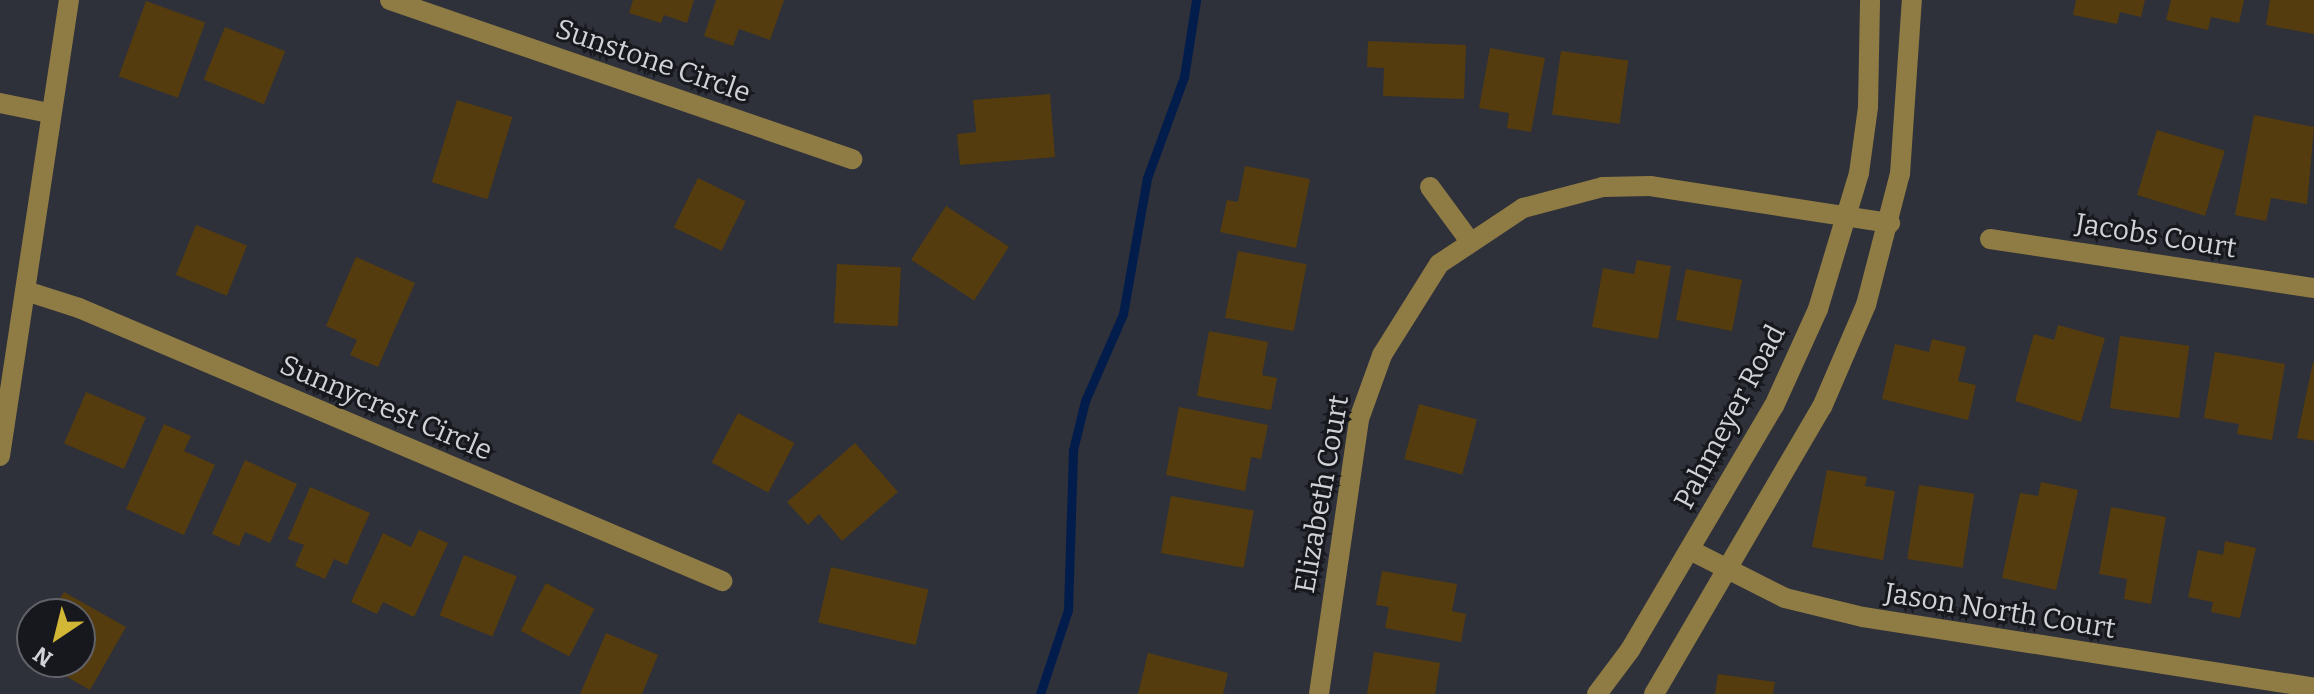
<!DOCTYPE html>
<style>
body{margin:0}
#map{position:relative;width:2314px;height:694px;overflow:hidden;background:#2e303a;font-family:Bitter,serif}
div>[style]{position:absolute}
.stream>*{height:9px;margin:-4.5px;padding:0 4.5px;transform-origin:4.5px;border-radius:4.5px;background:#021d4b}
.building>*{inset:0;background:#553c0f;transform-origin:0 0}
.minor>*{height:20px;margin:-10px;padding:0 10px;transform-origin:10px;border-radius:10px;background:#8f7b44}
span{translate:-50% -50%;white-space:nowrap;text-align:center;line-height:1.15;-webkit-text-stroke:6px #17181d;paint-order:stroke}
.street-label{font-size:28px;color:#d0d2d8}
.north{position:absolute;left:16px;top:598px;width:80px;height:80px;box-sizing:border-box;background:#17181d;border:2px solid #616268;border-radius:50%;rotate:215deg;font-size:22px;font-weight:700;line-height:32px;text-align:center;color:#d0d2d8}
.north::after{content:'';display:block;margin:auto;width:28px;height:36px;background:#d2b635;clip-path:polygon(50% 0,100% 100%,50% 72%,0 100%)}
</style>
<div id="map">
<div class="stream">
<div style="left:1040px;top:694px;width:89px;rotate:-71.6deg"></div>
<div style="left:1068px;top:610px;width:160px;rotate:-88.2deg"></div>
<div style="left:1073px;top:450px;width:50px;rotate:-76.2deg"></div>
<div style="left:1085px;top:401px;width:95px;rotate:-66.4deg"></div>
<div style="left:1123px;top:314px;width:138px;rotate:-80deg"></div>
<div style="left:1147px;top:178px;width:108px;rotate:-69.9deg"></div>
<div style="left:1184px;top:77px;width:78px;rotate:-81.1deg"></div>
</div>
<div class="building">
<div style="clip-path:polygon(633px 0,694px 0,687px 23px,664px 15px,661px 23px,629px 13px)"></div>
<div style="clip-path:polygon(716px 0,784px 0,770px 40px,739px 29px,733px 46px,704px 36px)"></div>
<div style="clip-path:polygon(2076px 0,2145px 0,2141px 17px,2120px 12px,2117px 24px,2073px 15px)"></div>
<div style="clip-path:polygon(2171px 0,2244px 0,2239px 23px,2211px 17px,2208px 30px,2166px 20px)"></div>
<div style="clip-path:polygon(2270px 0,2314px 0,2314px 34px,2266px 25px)"></div>
<div style="left:146px;top:1px;width:63px;height:80px;rotate:20deg"></div>
<div style="left:225px;top:27px;width:65px;height:57px;rotate:22deg"></div>
<div style="clip-path:polygon(1368px 41px,1466px 45px,1464px 99px,1383px 96px,1384px 68px,1367px 67px)"></div>
<div style="clip-path:polygon(1490px 48px,1545px 58px,1531px 132px,1507px 128px,1509px 113px,1479px 108px)"></div>
<div style="left:1561px;top:51px;width:68px;height:64px;rotate:8deg"></div>
<div style="clip-path:polygon(1050px 94px,1055px 157px,960px 165px,957px 134px,976px 132px,973px 100px)"></div>
<div style="left:457px;top:100px;width:58px;height:86px;rotate:17deg"></div>
<div style="clip-path:polygon(2254px 115px,2314px 127px,2307px 204px,2271px 198px,2266px 221px,2235px 215px)"></div>
<div style="left:2157px;top:130px;width:71px;height:68px;rotate:17deg"></div>
<div style="clip-path:polygon(1245px 166px,1310px 179px,1296px 248px,1220px 232px,1227px 200px,1238px 202px)"></div>
<div style="left:698px;top:178px;width:53px;height:55px;rotate:26deg"></div>
<div style="left:946px;top:206px;width:75px;height:64px;rotate:33deg"></div>
<div style="left:196px;top:225px;width:55px;height:54px;rotate:22deg"></div>
<div style="left:1238px;top:251px;width:70px;height:68px;rotate:11deg"></div>
<div style="clip-path:polygon(356px 257px,415px 283px,378px 367px,350px 355px,357px 340px,326px 326px)"></div>
<div style="clip-path:polygon(1637px 260px,1671px 266px,1658px 339px,1592px 327px,1603px 268px,1634px 274px)"></div>
<div style="left:837px;top:264px;width:64px;height:59px;rotate:3deg"></div>
<div style="left:1686px;top:269px;width:57px;height:52px;rotate:11deg"></div>
<div style="clip-path:polygon(2058px 325px,2105px 338px,2081px 422px,2015px 401px,2034px 334px,2054px 340px)"></div>
<div style="clip-path:polygon(1209px 331px,1268px 342px,1262px 375px,1277px 378px,1271px 410px,1197px 396px)"></div>
<div style="left:2120px;top:336px;width:70px;height:73px;rotate:8deg"></div>
<div style="clip-path:polygon(1932px 339px,1966px 347px,1958px 381px,1976px 385px,1968px 420px,1882px 399px,1895px 344px,1929px 352px)"></div>
<div style="clip-path:polygon(2215px 352px,2285px 364px,2272px 440px,2237px 434px,2239px 424px,2204px 418px)"></div>
<div style="clip-path:polygon(2313px 362px,2314px 362px,2314px 441px,2297px 438px)"></div>
<div style="left:86px;top:392px;width:65px;height:56px;rotate:23deg"></div>
<div style="left:1419px;top:404px;width:60px;height:57px;rotate:15deg"></div>
<div style="clip-path:polygon(1179px 407px,1268px 425px,1261px 459px,1251px 457px,1245px 491px,1166px 475px)"></div>
<div style="left:738px;top:413px;width:64px;height:56px;rotate:28deg"></div>
<div style="clip-path:polygon(164px 424px,191px 436px,184px 451px,215px 465px,184px 535px,126px 509px)"></div>
<div style="clip-path:polygon(855px 443px,898px 492px,842px 541px,819px 514px,808px 525px,787px 502px)"></div>
<div style="clip-path:polygon(245px 460px,297px 484px,270px 543px,245px 532px,239px 546px,212px 534px)"></div>
<div style="clip-path:polygon(1827px 470px,1867px 477px,1865px 486px,1895px 491px,1883px 560px,1812px 547px)"></div>
<div style="clip-path:polygon(2041px 482px,2078px 490px,2056px 590px,2002px 578px,2020px 493px,2038px 496px)"></div>
<div style="left:1919px;top:485px;width:56px;height:75px;rotate:9deg"></div>
<div style="clip-path:polygon(310px 487px,370px 513px,347px 565px,334px 559px,325px 579px,295px 566px,304px 545px,288px 539px)"></div>
<div style="left:1171px;top:496px;width:84px;height:58px;rotate:10deg"></div>
<div style="clip-path:polygon(2111px 507px,2166px 517px,2151px 604px,2124px 599px,2127px 579px,2099px 574px)"></div>
<div style="clip-path:polygon(419px 530px,448px 543px,414px 617px,383px 602px,377px 614px,351px 602px,383px 533px,411px 547px)"></div>
<div style="clip-path:polygon(2225px 541px,2256px 548px,2240px 618px,2211px 612px,2213px 602px,2188px 597px,2198px 550px,2223px 555px)"></div>
<div style="left:464px;top:555px;width:57px;height:65px;rotate:22deg"></div>
<div style="left:831px;top:567px;width:100px;height:57px;rotate:13deg"></div>
<div style="clip-path:polygon(1382px 571px,1457px 584px,1452px 611px,1466px 614px,1461px 642px,1385px 628px,1389px 607px,1376px 605px)"></div>
<div style="left:546px;top:583px;width:55px;height:54px;rotate:28deg"></div>
<div style="clip-path:polygon(64px 592px,126px 627px,90px 690px,62px 674px,68px 662px,80px 662px,80px 614px,51px 614px)"></div>
<div style="clip-path:polygon(606px 633px,658px 655px,642px 694px,580px 694px)"></div>
<div style="clip-path:polygon(1374px 652px,1440px 663px,1435px 694px,1367px 694px)"></div>
<div style="clip-path:polygon(1148px 653px,1228px 673px,1223px 694px,1138px 694px)"></div>
<div style="clip-path:polygon(1718px 674px,1775px 682px,1773px 694px,1715px 694px)"></div>
</div>
<div class="minor">
<div style="left:390px;top:0;width:489px;rotate:19deg"></div>
<div style="left:0;top:103px;width:50px;rotate:11.5deg"></div>
<div style="left:1430px;top:187px;width:66px;rotate:53.7deg"></div>
<div style="left:1990px;top:239px;width:328px;rotate:8.6deg"></div>
<div style="left:26px;top:291px;width:56px;rotate:17.8deg"></div>
<div style="left:79px;top:308px;width:699px;rotate:23deg"></div>
<div style="left:0;top:456px;width:461px;rotate:-81.4deg"></div>
<div style="left:1690px;top:550px;width:106px;rotate:26.8deg"></div>
<div style="left:1785px;top:598px;width:80px;rotate:13.7deg"></div>
<div style="left:1863px;top:617px;width:457px;rotate:8.9deg"></div>
<div style="left:1319px;top:694px;width:278px;rotate:-81.7deg"></div>
<div style="left:1359px;top:419px;width:68px;rotate:-70.2deg"></div>
<div style="left:1382px;top:355px;width:107px;rotate:-57.9deg"></div>
<div style="left:1439px;top:264px;width:101px;rotate:-33.7deg"></div>
<div style="left:1523px;top:208px;width:83px;rotate:-14.7deg"></div>
<div style="left:1603px;top:187px;width:47px;rotate:-1.2deg"></div>
<div style="left:1650px;top:186px;width:243px;rotate:8.8deg"></div>
<div style="left:1597px;top:694px;width:55px;rotate:-53.1deg"></div>
<div style="left:1630px;top:650px;width:283px;rotate:-59.5deg"></div>
<div style="left:1774px;top:406px;width:107px;rotate:-65.6deg"></div>
<div style="left:1818px;top:309px;width:142px;rotate:-73.2deg"></div>
<div style="left:1859px;top:173px;width:67px;rotate:-82.2deg"></div>
<div style="left:1868px;top:107px;width:107px;rotate:-88.9deg"></div>
<div style="left:1654px;top:694px;width:333px;rotate:-59.7deg"></div>
<div style="left:1822px;top:407px;width:111px;rotate:-66.7deg"></div>
<div style="left:1866px;top:305px;width:135px;rotate:-75.5deg"></div>
<div style="left:1900px;top:174px;width:174px;rotate:-86.1deg"></div>
</div>
<div class="street-label">
<span style="left:653px;top:61px;rotate:19deg">Sunstone Circle</span>
<span style="left:2156px;top:236px;rotate:9deg">Jacobs Court</span>
<span style="left:386px;top:408px;rotate:23deg">Sunnycrest Circle</span>
<span style="left:1730px;top:417px;rotate:-62deg">Pahmeyer Road</span>
<span style="left:1322px;top:494px;rotate:-80deg">Elizabeth Court</span>
<span style="left:2000px;top:611px;rotate:9deg">Jason North Court</span>
</div>
<div class="north">N</div>
</div>
